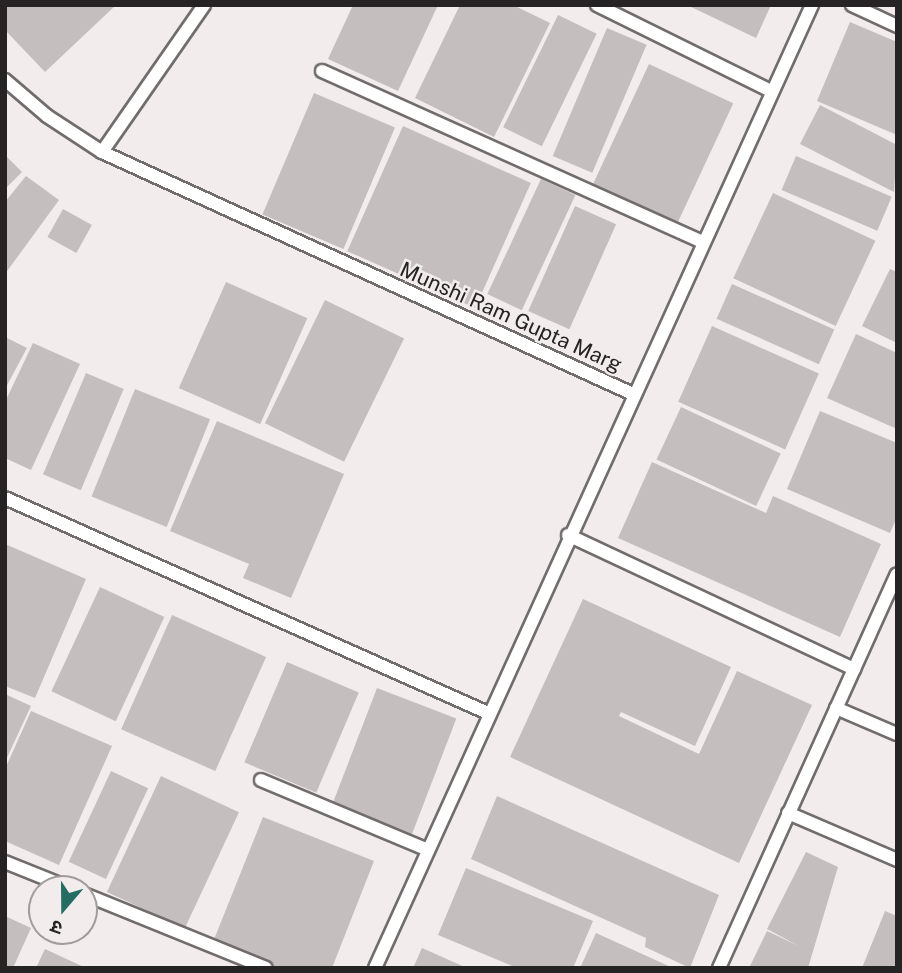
<!DOCTYPE html>
<meta charset="utf-8">
<style>
body{margin:0}
#map{position:relative;width:902px;height:973px;overflow:hidden;background:#f2eced;font-family:"Public Sans","Noto Sans Devanagari",sans-serif}
div>[style]{position:absolute}
.building>*{inset:0;background:#c4bebf;transform-origin:0 0}
.roads{filter:drop-shadow(2px 0 #726c6d) drop-shadow(-2px 0 #726c6d) drop-shadow(0 2px #726c6d) drop-shadow(0 -2px #726c6d)}
.service>*{height:12px;margin:-6px;padding:0 6px;transform-origin:6px;border-radius:6px;background:#fff}
span{translate:-50% -50%;white-space:nowrap;text-align:center;line-height:1.15;-webkit-text-stroke:5px #f2eced;paint-order:stroke}
.street-label{font-size:21px;color:#252324}
.frame{position:absolute;inset:0;border:7px solid #252324;pointer-events:none}
.north{position:absolute;left:28px;top:875px;width:70px;height:70px;box-sizing:border-box;background:#f2eced;border:2px solid #a09c9d;border-radius:50%;rotate:200deg;font-size:19px;font-weight:700;line-height:28px;text-align:center;color:#252324}
.north::after{content:'';display:block;margin:auto;width:24px;height:32px;background:#256d63;clip-path:polygon(50% 0,100% 100%,50% 72%,0 100%)}
</style>
<div id="map">
<div class="building">
<div style="clip-path:polygon(5px 5px,116px 5px,45px 72px,5px 30px)"></div>
<div style="clip-path:polygon(353px 5px,438px 5px,398px 91px,328px 59px)"></div>
<div style="clip-path:polygon(460px 5px,513px 5px,550px 23px,494px 137px,415px 98px)"></div>
<div style="clip-path:polygon(687px 5px,771px 5px,756px 38px)"></div>
<div style="left:558px;top:15px;width:43px;height:125px;rotate:26deg"></div>
<div style="clip-path:polygon(850px 22px,897px 42px,897px 135px,817px 101px)"></div>
<div style="left:607px;top:28px;width:43px;height:139px;rotate:23deg"></div>
<div style="left:649px;top:64px;width:93px;height:132px;rotate:25deg"></div>
<div style="left:314px;top:93px;width:88px;height:132px;rotate:23deg"></div>
<div style="clip-path:polygon(820px 105px,897px 145px,894px 192px,800px 144px)"></div>
<div style="left:403px;top:126px;width:140px;height:137px;rotate:24deg"></div>
<div style="clip-path:polygon(5px 155px,22px 172px,5px 189px)"></div>
<div style="left:796px;top:156px;width:104px;height:37px;rotate:23deg"></div>
<div style="clip-path:polygon(26px 176px,59px 200px,5px 274px,5px 202px)"></div>
<div style="left:541px;top:179px;width:38px;height:127px;rotate:25deg"></div>
<div style="left:773px;top:193px;width:113px;height:94px;rotate:25deg"></div>
<div style="left:575px;top:206px;width:45px;height:115px;rotate:24deg"></div>
<div style="left:63px;top:209px;width:33px;height:32px;rotate:29deg"></div>
<div style="clip-path:polygon(890px 269px,897px 272px,897px 343px,862px 326px)"></div>
<div style="left:226px;top:282px;width:89px;height:116px;rotate:24deg"></div>
<div style="left:732px;top:284px;width:112px;height:38px;rotate:24deg"></div>
<div style="left:325px;top:300px;width:88px;height:137px;rotate:26deg"></div>
<div style="left:712px;top:326px;width:117px;height:83px;rotate:24deg"></div>
<div style="clip-path:polygon(856px 334px,897px 353px,897px 429px,827px 398px)"></div>
<div style="clip-path:polygon(5px 337px,27px 348px,5px 389px)"></div>
<div style="clip-path:polygon(33px 343px,80px 364px,31px 470px,5px 458px,5px 402px)"></div>
<div style="left:86px;top:373px;width:41px;height:110px;rotate:23deg"></div>
<div style="left:135px;top:389px;width:81px;height:116px;rotate:22deg"></div>
<div style="left:681px;top:407px;width:110px;height:58px;rotate:25deg"></div>
<div style="clip-path:polygon(820px 411px,897px 443px,897px 517px,890px 533px,787px 489px)"></div>
<div style="clip-path:polygon(217px 421px,344px 474px,291px 598px,243px 578px,249px 564px,170px 531px)"></div>
<div style="clip-path:polygon(652px 462px,766px 513px,773px 496px,881px 544px,840px 637px,618px 538px)"></div>
<div style="clip-path:polygon(5px 544px,86px 579px,35px 698px,5px 686px)"></div>
<div style="left:100px;top:587px;width:71px;height:115px;rotate:25deg"></div>
<div style="clip-path:polygon(583px 599px,731px 667px,695px 746px,621px 712px,619px 716px,699px 754px,737px 671px,812px 705px,739px 863px,510px 757px)"></div>
<div style="left:172px;top:615px;width:103px;height:125px;rotate:24deg"></div>
<div style="left:287px;top:662px;width:78px;height:109px;rotate:23deg"></div>
<div style="left:377px;top:688px;width:85px;height:124px;rotate:21deg"></div>
<div style="clip-path:polygon(5px 694px,31px 706px,5px 762px)"></div>
<div style="clip-path:polygon(31px 711px,112px 746px,59px 865px,5px 841px,5px 769px)"></div>
<div style="left:111px;top:771px;width:41px;height:100px;rotate:25deg"></div>
<div style="left:161px;top:776px;width:86px;height:128px;rotate:25deg"></div>
<div style="clip-path:polygon(497px 796px,719px 895px,690px 968px,645px 947px,646px 938px,471px 859px)"></div>
<div style="clip-path:polygon(263px 817px,374px 861px,332px 968px,278px 968px,213px 942px)"></div>
<div style="clip-path:polygon(806px 852px,838px 867px,808px 968px,749px 968px,767px 931px,799px 946px,767px 929px)"></div>
<div style="clip-path:polygon(466px 868px,593px 921px,573px 968px,517px 968px,438px 935px)"></div>
<div style="clip-path:polygon(885px 911px,897px 916px,897px 968px,862px 968px)"></div>
<div style="clip-path:polygon(5px 916px,31px 928px,13px 968px,5px 968px)"></div>
<div style="clip-path:polygon(596px 933px,673px 968px,580px 968px)"></div>
<div style="clip-path:polygon(422px 948px,467px 968px,413px 968px)"></div>
<div style="clip-path:polygon(45px 949px,86px 968px,36px 968px)"></div>
</div>
<div class="roads">
<div class="service">
<div style="left:597px;top:5px;width:194px;rotate:26.3deg"></div>
<div style="left:852px;top:5px;width:50px;rotate:25deg"></div>
<div style="left:322px;top:71px;width:418px;rotate:24.2deg"></div>
<div style="left:5px;top:80px;width:55px;rotate:40.6deg"></div>
<div style="left:47px;top:116px;width:66px;rotate:33.2deg"></div>
<div style="left:102px;top:152px;width:584px;rotate:24.5deg"></div>
<div style="left:102px;top:152px;width:179px;rotate:-55.2deg"></div>
<div style="left:5px;top:498px;width:529px;rotate:24deg"></div>
<div style="left:568px;top:535px;width:316px;rotate:25.1deg"></div>
<div style="left:836px;top:708px;width:66px;rotate:23.1deg"></div>
<div style="left:261px;top:780px;width:181px;rotate:22.7deg"></div>
<div style="left:788px;top:813px;width:119px;rotate:23.3deg"></div>
<div style="left:5px;top:862px;width:72px;rotate:21.9deg"></div>
<div style="left:84px;top:894px;width:196px;rotate:22.1deg"></div>
<div style="left:375px;top:968px;width:1058px;rotate:-65.59deg"></div>
<div style="left:719px;top:968px;width:432px;rotate:-65.7deg"></div>
</div>
</div>
<div class="street-label">
<span style="left:511px;top:317px;rotate:24deg">Munshi Ram Gupta Marg</span>
</div>
<div class="frame"></div>
<div class="north">उ</div>
</div>
